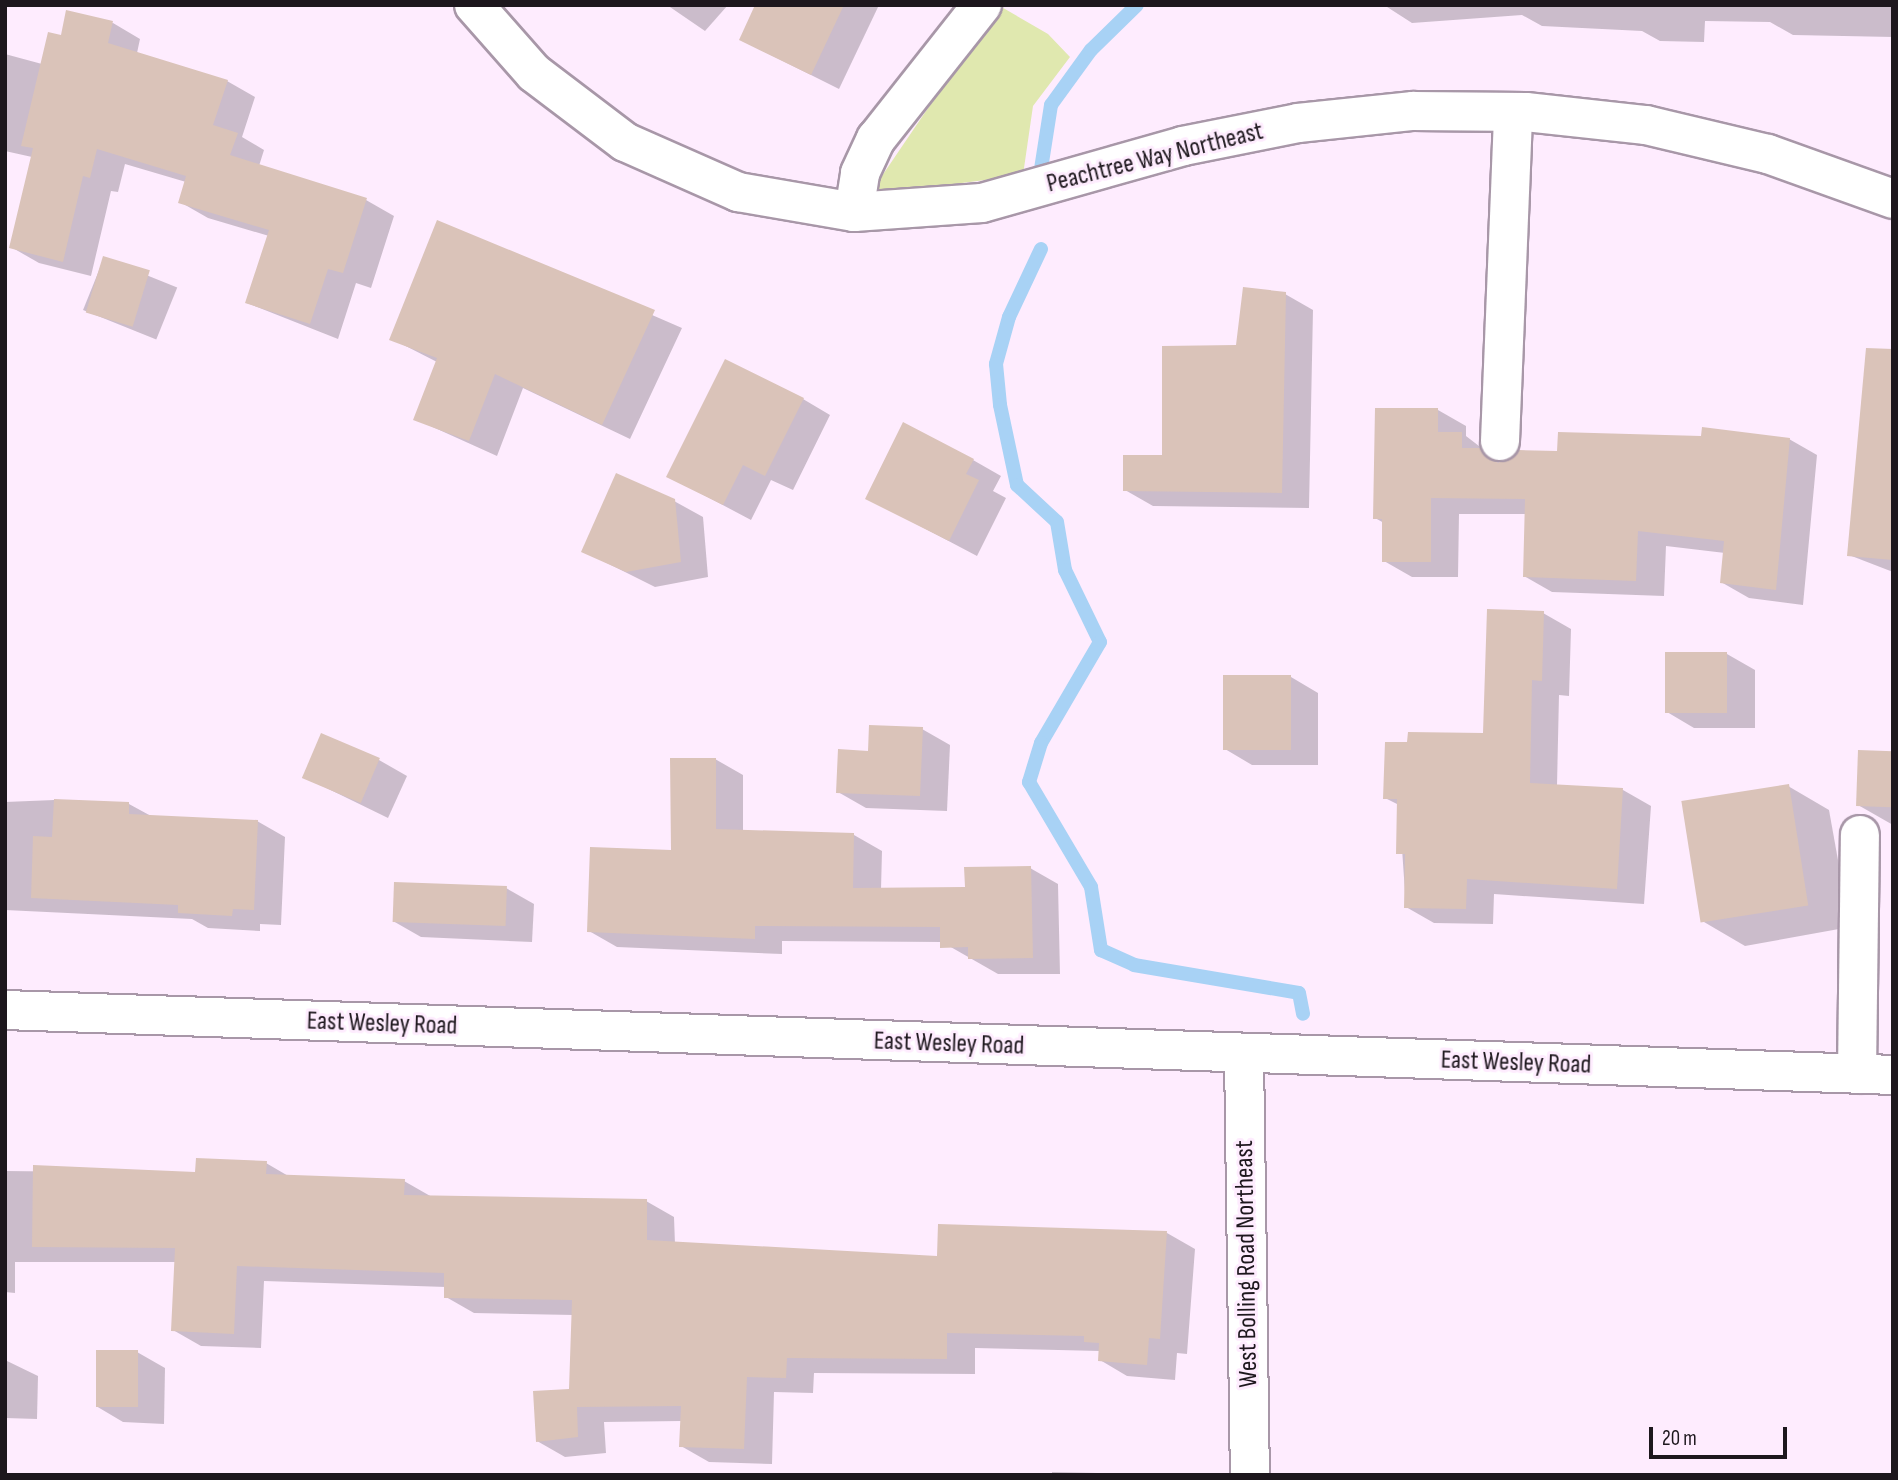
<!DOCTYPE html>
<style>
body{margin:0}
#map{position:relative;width:1898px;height:1480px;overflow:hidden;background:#feecfe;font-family:"Sofia Sans Condensed",sans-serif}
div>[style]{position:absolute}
.green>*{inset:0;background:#e0e8af}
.shadow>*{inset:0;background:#0003;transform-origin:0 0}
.stream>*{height:14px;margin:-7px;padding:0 7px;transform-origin:7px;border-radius:7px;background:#a8d2f5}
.building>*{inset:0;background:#dac3b9;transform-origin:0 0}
.roads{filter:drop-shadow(2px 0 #a897a8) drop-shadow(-2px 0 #a897a8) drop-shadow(0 2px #a897a8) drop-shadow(0 -2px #a897a8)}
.minor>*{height:38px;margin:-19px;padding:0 19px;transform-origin:19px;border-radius:19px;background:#fff}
span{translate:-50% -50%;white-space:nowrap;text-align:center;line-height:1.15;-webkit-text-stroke:6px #feecfe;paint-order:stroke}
.street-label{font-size:26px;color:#1d171d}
.frame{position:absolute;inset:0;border:7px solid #1d171d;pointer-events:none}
.scale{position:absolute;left:1649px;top:1427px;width:138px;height:32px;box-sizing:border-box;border:4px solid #1d171d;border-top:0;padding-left:9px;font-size:21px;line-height:24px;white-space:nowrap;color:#1d171d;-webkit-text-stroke:5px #feecfe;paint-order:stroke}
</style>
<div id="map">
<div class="green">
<div style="clip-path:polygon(998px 5px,1048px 34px,1070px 57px,1033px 106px,1023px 175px,869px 195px)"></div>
</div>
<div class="shadow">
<div style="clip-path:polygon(667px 5px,728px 5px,705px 31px)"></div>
<div style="clip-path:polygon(757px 5px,879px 5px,839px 89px,741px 40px)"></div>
<div style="clip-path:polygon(1384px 5px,1893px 5px,1893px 37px,1793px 35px,1770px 22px,1705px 21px,1704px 42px,1660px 41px,1642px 31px,1542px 26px,1522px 15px,1412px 23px)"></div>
<div style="clip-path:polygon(113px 23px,140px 39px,137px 53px,227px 81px,255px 97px,242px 137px,264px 150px,259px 166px,366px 200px,394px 216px,371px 288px,356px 283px,338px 339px,247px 303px,269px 236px,208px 218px,180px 202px,186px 182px,125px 164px,118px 192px,111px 191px,91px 276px,39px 263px,11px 247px,32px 157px,5px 151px,5px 54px,42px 64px,62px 37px)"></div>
<div style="clip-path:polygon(438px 222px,682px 328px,630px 439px,523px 388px,497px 456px,415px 419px,437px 362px,392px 339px)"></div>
<div style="left:104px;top:258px;width:79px;height:56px;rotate:22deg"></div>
<div style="clip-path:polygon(1285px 294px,1313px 310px,1309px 508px,1153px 506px,1125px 490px,1164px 457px,1238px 347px)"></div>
<div style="clip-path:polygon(803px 399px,830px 415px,793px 490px,771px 480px,751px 520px,668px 476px)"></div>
<div style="clip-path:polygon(1438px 410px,1466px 426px,1466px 436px,1501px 463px,1559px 453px,1789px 439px,1817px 455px,1803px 605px,1749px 598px,1721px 582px,1725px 553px,1666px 546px,1664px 596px,1552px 592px,1524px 576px,1527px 514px,1459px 514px,1458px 577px,1412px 577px,1384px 561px,1384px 523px,1375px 518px)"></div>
<div style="clip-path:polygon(1893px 412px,1893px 572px,1849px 555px)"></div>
<div style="clip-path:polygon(973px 460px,1001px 476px,993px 491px,1006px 498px,977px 556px,867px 498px)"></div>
<div style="clip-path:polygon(674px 501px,703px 517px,708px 577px,655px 587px,583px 551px)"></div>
<div style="clip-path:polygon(1543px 613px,1571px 629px,1569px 696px,1559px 695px,1557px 786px,1623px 790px,1651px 806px,1644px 904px,1494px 894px,1493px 924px,1434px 923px,1406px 907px,1399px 805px,1385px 798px,1409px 744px,1485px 735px)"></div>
<div style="clip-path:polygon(1727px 654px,1755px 670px,1755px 728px,1694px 728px,1667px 712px)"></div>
<div style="clip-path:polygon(1291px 677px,1318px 693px,1318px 765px,1252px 765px,1225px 749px)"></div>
<div style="clip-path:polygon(922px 729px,950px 745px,947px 811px,866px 808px,838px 792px,870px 753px)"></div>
<div style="clip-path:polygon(1893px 753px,1893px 825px,1858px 805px)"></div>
<div style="clip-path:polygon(715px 759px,743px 775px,743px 831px,854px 835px,882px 851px,881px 890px,967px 889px,1030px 868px,1058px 884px,1060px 974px,998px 974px,942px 942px,782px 941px,782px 954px,617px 947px,589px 931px,673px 851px)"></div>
<div style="clip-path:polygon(379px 760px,407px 776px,388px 818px,304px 777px)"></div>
<div style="clip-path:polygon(1788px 786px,1829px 810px,1850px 927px,1745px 946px,1704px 922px)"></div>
<div style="clip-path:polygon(54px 800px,129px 804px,151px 816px,257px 821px,285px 837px,281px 925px,260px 924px,260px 931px,208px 928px,192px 919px,5px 910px,5px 802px)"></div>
<div style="clip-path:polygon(506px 888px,534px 904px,532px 942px,421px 937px,393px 921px)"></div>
<div style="clip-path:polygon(266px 1163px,290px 1177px,404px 1181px,432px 1197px,646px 1201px,674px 1217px,675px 1244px,939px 1257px,1167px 1233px,1195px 1249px,1187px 1354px,1177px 1353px,1175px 1380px,1127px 1376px,1100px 1360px,1100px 1351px,975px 1348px,975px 1374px,814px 1373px,813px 1393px,774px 1392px,772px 1464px,709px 1462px,681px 1446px,682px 1421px,604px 1422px,606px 1453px,565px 1457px,537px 1441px,570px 1391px,573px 1315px,474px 1313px,446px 1297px,446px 1287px,264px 1281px,261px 1348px,201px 1346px,173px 1330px,176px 1262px,15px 1262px,15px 1293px,5px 1292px,5px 1171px,197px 1173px)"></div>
<div style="clip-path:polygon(137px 1352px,165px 1368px,164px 1424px,123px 1422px,96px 1406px)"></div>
<div style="clip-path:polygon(5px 1360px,38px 1376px,37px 1419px,5px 1418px)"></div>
<div style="clip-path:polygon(1052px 1472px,1098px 1473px,1101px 1475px,1052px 1475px)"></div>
</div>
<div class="stream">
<div style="left:1041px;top:169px;width:65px;rotate:-81.1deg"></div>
<div style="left:1051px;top:105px;width:68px;rotate:-54deg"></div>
<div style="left:1091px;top:50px;width:64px;rotate:-44.4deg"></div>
<div style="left:1041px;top:249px;width:75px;rotate:115.2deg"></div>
<div style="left:1009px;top:317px;width:49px;rotate:105.5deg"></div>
<div style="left:996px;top:364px;width:41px;rotate:84.4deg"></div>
<div style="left:1000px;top:405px;width:82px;rotate:78deg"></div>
<div style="left:1017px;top:485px;width:54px;rotate:42.8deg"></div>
<div style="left:1057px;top:522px;width:49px;rotate:80.5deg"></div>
<div style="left:1065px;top:570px;width:80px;rotate:64.1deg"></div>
<div style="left:1100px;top:642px;width:117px;rotate:120.3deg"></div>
<div style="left:1041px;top:743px;width:41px;rotate:107.1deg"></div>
<div style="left:1029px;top:782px;width:122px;rotate:59.4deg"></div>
<div style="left:1091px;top:887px;width:64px;rotate:81deg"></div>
<div style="left:1101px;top:950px;width:36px;rotate:24deg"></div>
<div style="left:1134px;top:965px;width:167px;rotate:9.6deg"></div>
<div style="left:1299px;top:993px;width:21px;rotate:79deg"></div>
</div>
<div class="building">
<div style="clip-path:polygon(755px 5px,844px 5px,811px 75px,739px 40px)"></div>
<div style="clip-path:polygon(66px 10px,113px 21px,108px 43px,228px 80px,213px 125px,238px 133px,230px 155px,367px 198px,343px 273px,328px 269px,310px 324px,245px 303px,269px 230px,178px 203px,186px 176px,97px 149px,90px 178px,83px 176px,63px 262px,9px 248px,33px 148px,21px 146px,48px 32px,61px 35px)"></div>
<div style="clip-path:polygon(437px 220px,655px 310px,602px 425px,495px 374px,469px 441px,413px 420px,437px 358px,389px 340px)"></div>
<div style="left:103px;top:256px;width:49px;height:59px;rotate:17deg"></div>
<div style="clip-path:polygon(1243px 287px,1286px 292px,1282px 493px,1123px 491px,1123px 455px,1162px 455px,1162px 346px,1236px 345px)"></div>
<div style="clip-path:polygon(1866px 348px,1893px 349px,1893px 560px,1847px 556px)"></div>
<div style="clip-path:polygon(725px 359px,804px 398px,765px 476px,743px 465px,723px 505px,666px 477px)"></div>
<div style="clip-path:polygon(1375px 408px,1438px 408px,1438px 432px,1462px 432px,1462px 448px,1480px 448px,1498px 463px,1519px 450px,1557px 451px,1558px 432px,1701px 436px,1702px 427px,1790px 438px,1776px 590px,1720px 583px,1724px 541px,1638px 531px,1636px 581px,1523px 577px,1525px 499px,1431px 498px,1431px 562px,1382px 562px,1382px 519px,1373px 519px)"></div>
<div style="clip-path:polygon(903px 422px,974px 459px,966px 474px,979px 480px,949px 541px,865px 499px)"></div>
<div style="clip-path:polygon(616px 473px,675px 499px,681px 562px,626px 572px,581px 552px)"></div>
<div style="clip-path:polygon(1487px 609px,1544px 611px,1542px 681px,1532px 680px,1530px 783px,1623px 788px,1617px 889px,1467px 879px,1466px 909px,1404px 908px,1405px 854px,1396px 854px,1397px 799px,1383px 799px,1385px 742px,1407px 742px,1408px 732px,1483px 733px)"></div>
<div style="left:1727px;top:652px;width:61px;height:62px;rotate:90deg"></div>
<div style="left:1223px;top:675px;width:68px;height:75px"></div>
<div style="clip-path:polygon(869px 725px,923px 727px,920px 796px,836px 793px,838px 749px,868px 751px)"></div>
<div style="left:321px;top:733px;width:64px;height:49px;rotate:23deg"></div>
<div style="left:1858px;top:750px;width:35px;height:56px;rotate:2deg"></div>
<div style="clip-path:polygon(670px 758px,716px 758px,716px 829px,854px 833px,853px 888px,965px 887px,964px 867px,1031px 866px,1033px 958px,968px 959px,968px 947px,940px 948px,940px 927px,755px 926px,755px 939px,587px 932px,590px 847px,671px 850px)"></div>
<div style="left:1789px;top:784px;width:123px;height:109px;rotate:81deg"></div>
<div style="clip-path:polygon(54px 799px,129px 802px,129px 814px,258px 820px,254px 910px,233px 909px,232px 916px,178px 913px,178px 905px,31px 898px,33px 836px,52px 837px)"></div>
<div style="left:394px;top:882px;width:113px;height:40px;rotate:2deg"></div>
<div style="clip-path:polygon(196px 1158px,267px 1161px,266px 1174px,405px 1179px,404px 1195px,647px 1199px,647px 1240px,937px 1256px,938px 1224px,1167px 1231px,1160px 1339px,1149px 1338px,1147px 1365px,1098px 1361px,1099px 1343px,1084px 1342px,1084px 1336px,947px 1333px,947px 1359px,787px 1358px,786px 1378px,747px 1377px,744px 1449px,679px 1447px,681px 1406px,577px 1407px,578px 1437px,536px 1442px,533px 1391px,569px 1389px,572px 1300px,444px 1298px,444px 1273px,237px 1266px,234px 1334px,171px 1331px,175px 1248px,32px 1247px,33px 1165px,195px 1172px)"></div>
<div style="left:96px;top:1350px;width:42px;height:57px"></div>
</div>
<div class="roads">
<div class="minor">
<div style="left:474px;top:5px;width:91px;rotate:48.6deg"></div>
<div style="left:534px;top:73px;width:114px;rotate:37.2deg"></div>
<div style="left:625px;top:142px;width:124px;rotate:23.9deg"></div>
<div style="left:738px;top:192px;width:118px;rotate:9.8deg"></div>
<div style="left:854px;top:212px;width:128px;rotate:-4deg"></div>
<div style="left:982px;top:203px;width:209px;rotate:-15.8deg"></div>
<div style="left:1183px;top:146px;width:117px;rotate:-11.3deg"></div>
<div style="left:1298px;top:123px;width:116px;rotate:-6deg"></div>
<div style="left:1413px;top:111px;width:113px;rotate:0.5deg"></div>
<div style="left:1526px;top:112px;width:121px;rotate:6.2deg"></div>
<div style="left:1646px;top:125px;width:125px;rotate:13.4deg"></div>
<div style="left:1768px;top:154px;width:133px;rotate:19.8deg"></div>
<div style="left:854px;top:212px;width:39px;rotate:-81deg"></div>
<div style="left:860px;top:173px;width:38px;rotate:-65deg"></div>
<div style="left:876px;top:139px;width:171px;rotate:-51.7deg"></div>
<div style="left:1500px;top:441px;width:329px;rotate:-87.7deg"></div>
<div style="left:5px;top:1010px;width:1889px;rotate:1.97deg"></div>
<div style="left:1244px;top:1054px;width:421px;rotate:89.2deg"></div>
<div style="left:1857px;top:1074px;width:239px;rotate:-89.3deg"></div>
</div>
</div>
<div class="street-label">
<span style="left:1155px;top:158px;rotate:-14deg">Peachtree Way Northeast</span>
<span style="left:382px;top:1024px;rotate:2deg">East Wesley Road</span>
<span style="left:949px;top:1044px;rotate:2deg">East Wesley Road</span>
<span style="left:1516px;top:1063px;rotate:2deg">East Wesley Road</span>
<span style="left:1247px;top:1264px;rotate:-91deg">West Bolling Road Northeast</span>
</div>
<div class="frame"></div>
<div class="scale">20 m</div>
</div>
